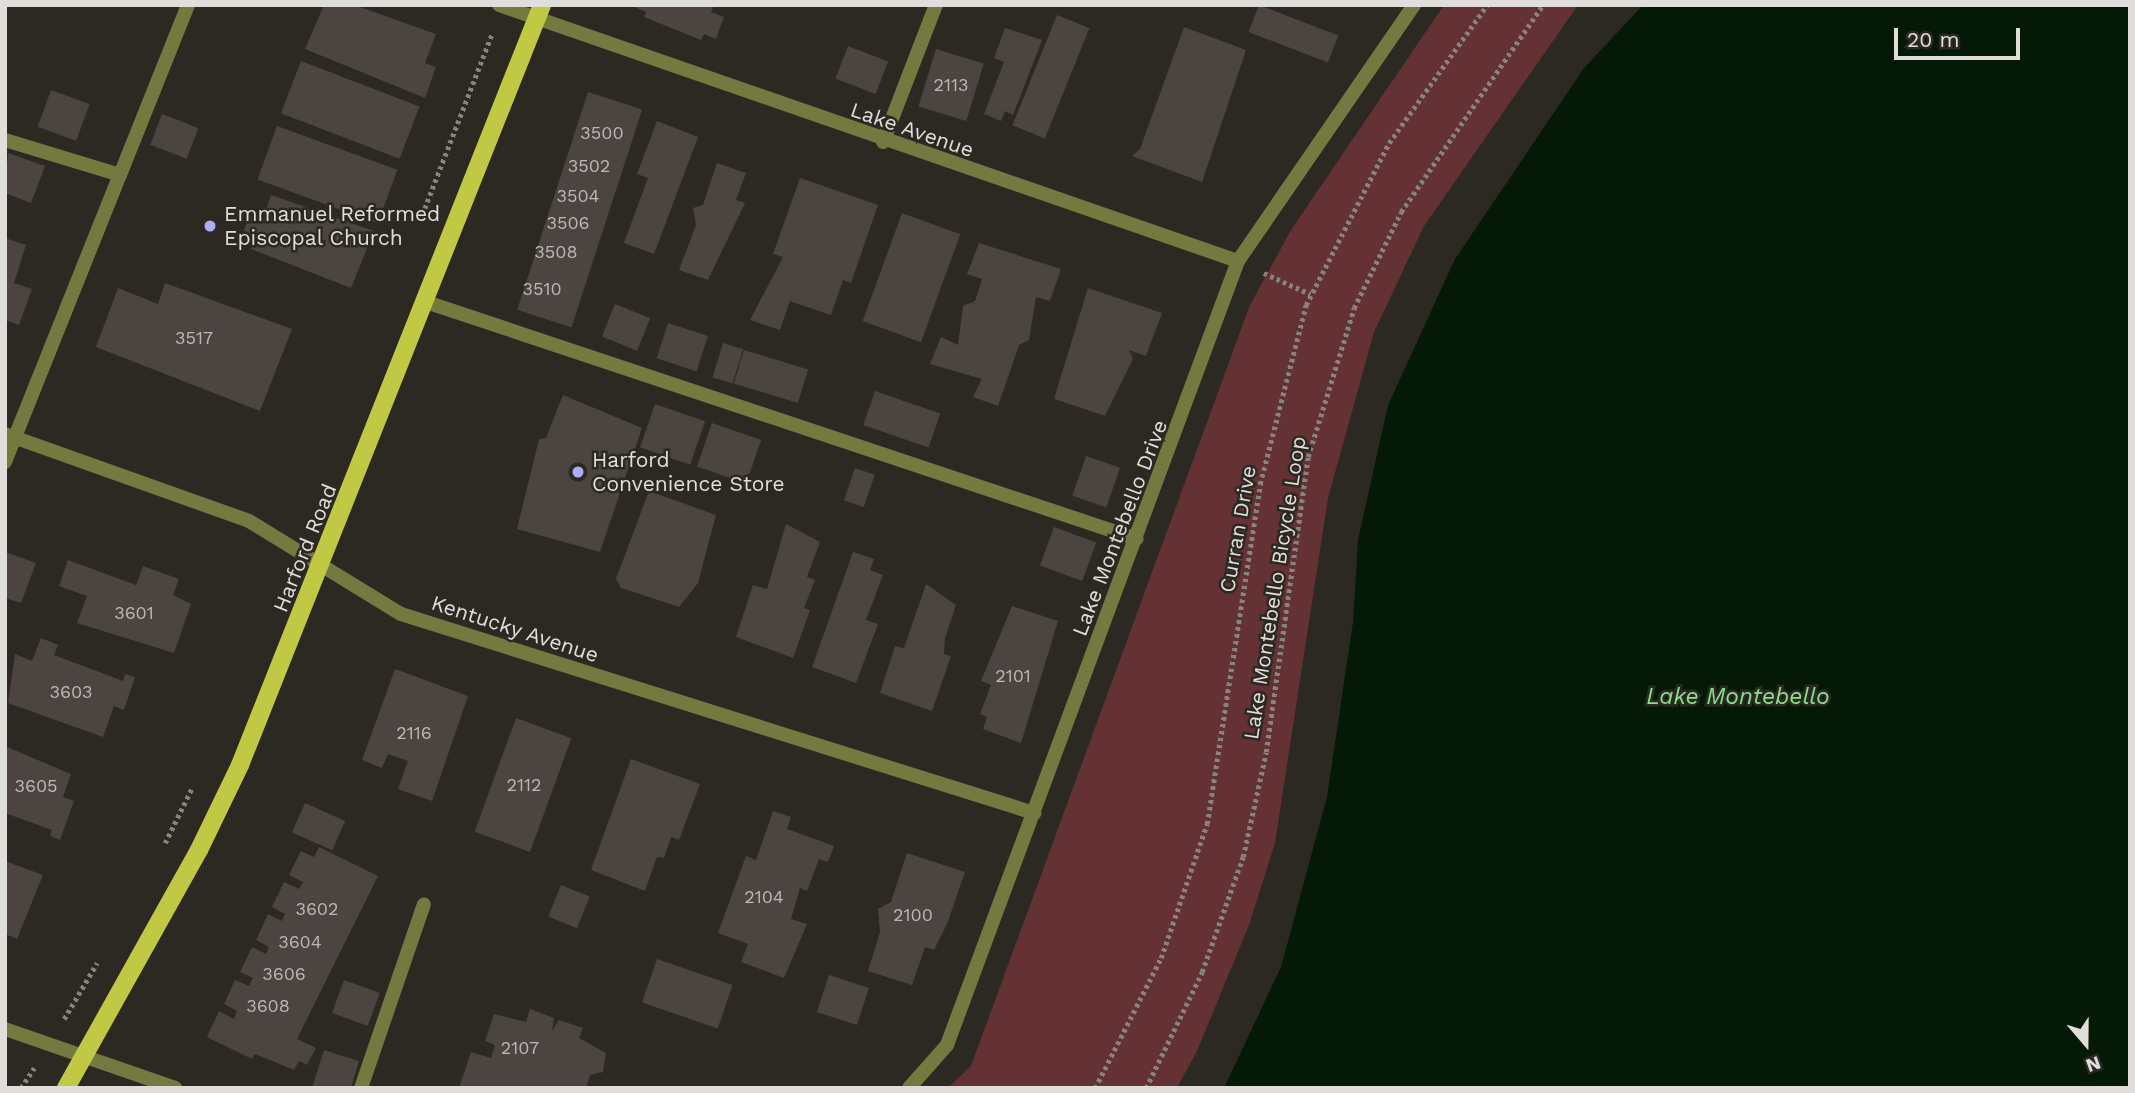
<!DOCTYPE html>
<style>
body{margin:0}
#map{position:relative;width:2135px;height:1093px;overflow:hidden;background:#2c2923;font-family:"Work Sans",sans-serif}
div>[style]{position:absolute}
.green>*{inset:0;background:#643235}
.water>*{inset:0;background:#051a06}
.building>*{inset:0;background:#4b4440;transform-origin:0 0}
.path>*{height:4.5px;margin-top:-2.25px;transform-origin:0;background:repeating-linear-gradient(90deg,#87847f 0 3.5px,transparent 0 7px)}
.lane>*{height:14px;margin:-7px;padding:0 7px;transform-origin:7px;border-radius:7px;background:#74793f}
.street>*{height:14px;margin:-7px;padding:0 7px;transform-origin:7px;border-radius:7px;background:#74793f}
.primary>*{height:18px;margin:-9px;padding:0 9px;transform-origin:9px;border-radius:9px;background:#c1c844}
.dots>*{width:19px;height:19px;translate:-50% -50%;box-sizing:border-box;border:4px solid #2c2923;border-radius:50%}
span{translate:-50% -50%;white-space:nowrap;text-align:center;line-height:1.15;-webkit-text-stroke:5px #2c2923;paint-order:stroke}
.number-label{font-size:18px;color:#bbb8b4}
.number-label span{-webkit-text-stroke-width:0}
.street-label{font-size:21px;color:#e0deda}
.poi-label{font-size:21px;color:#e0deda}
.left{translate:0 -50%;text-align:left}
.water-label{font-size:23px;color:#88e188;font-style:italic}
.frame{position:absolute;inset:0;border:7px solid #e0deda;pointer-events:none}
.north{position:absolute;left:2051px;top:1009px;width:70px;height:70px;-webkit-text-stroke:5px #2c2923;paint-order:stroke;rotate:160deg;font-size:19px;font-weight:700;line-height:28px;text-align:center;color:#e0deda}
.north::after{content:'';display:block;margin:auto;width:24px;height:32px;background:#e0deda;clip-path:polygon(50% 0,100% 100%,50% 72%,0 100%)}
.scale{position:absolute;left:1894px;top:28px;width:126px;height:32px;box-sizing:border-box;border:4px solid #e0deda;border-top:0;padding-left:9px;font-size:21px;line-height:24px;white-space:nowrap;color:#e0deda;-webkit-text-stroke:5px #2c2923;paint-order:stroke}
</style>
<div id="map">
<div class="green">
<div style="clip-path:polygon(1444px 5px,1578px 5px,1424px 226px,1374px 332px,1328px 498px,1275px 843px,1249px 925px,1197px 1051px,1177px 1088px,948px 1088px,971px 1066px,1250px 305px,1291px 230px)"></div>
</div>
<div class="water">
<div style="clip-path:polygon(1643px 5px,2130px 5px,2130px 1088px,1224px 1088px,1281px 967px,1327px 797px,1353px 622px,1358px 540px,1388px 405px,1455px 259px,1584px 68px)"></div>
</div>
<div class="building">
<div style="clip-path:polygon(324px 5px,354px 5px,436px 34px,425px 63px,436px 67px,425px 98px,305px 49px)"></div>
<div style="clip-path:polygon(630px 5px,714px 5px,711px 12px,724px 17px,716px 39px,704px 34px,701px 40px,644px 17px,646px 12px)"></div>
<div style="left:1259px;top:5px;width:85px;height:29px;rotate:21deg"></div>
<div style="left:1057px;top:15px;width:35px;height:119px;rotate:22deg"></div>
<div style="clip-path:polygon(1184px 27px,1246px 50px,1202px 182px,1132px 156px,1140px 149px)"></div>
<div style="clip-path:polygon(1005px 28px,1042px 40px,1013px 115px,1005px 111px,1001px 121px,984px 114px,1004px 62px,994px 58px)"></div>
<div style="left:848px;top:46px;width:43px;height:35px;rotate:21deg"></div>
<div style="left:936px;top:49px;width:50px;height:60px;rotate:17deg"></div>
<div style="left:301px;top:61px;width:127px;height:56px;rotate:21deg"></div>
<div style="left:51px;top:90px;width:41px;height:39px;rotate:20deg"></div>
<div style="left:588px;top:92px;width:57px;height:229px;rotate:18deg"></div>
<div style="left:162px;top:114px;width:39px;height:33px;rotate:21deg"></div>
<div style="clip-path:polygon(657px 121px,698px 137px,654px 254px,624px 243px,648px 178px,637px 174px)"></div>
<div style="left:277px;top:126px;width:128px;height:57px;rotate:20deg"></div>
<div style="clip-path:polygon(8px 153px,45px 166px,31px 203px,5px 193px)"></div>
<div style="clip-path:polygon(717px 163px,746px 173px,736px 200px,745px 203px,708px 280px,679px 270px,696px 225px,693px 208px,703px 205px)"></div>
<div style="clip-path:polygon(800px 178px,878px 205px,851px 283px,843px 280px,831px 315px,790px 301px,780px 330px,750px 320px,783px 257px,773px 254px)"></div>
<div style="clip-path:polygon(271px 195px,374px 231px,351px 288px,251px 249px,257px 235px,244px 231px,249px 215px,263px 220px)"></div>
<div style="left:902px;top:213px;width:62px;height:115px;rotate:20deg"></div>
<div style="clip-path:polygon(5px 238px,26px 245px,14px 283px,32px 289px,19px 325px,5px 320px)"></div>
<div style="clip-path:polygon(979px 243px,1061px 269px,1050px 301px,1036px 297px,1029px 340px,1019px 345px,998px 406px,973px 397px,982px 379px,930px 364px,941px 337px,958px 345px,963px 306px,975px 301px,982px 279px,967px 274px)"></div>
<div style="clip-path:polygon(165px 283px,292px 329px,260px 411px,96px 347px,118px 288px,158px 304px)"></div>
<div style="clip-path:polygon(1088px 288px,1162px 313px,1146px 356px,1129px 350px,1133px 359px,1105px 416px,1054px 399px)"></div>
<div style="left:615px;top:304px;width:38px;height:35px;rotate:22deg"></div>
<div style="left:668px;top:323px;width:42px;height:37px;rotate:18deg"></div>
<div style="left:723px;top:343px;width:21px;height:36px;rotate:17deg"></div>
<div style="left:744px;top:350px;width:67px;height:35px;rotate:17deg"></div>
<div style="left:875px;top:391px;width:69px;height:36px;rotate:19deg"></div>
<div style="clip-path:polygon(563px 395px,642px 428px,600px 552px,517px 529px,539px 439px,546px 438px)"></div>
<div style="left:655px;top:404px;width:53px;height:46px;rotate:19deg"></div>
<div style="left:712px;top:423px;width:52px;height:46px;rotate:19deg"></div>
<div style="left:1086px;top:456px;width:36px;height:42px;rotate:19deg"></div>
<div style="left:855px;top:468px;width:21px;height:34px;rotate:19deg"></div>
<div style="clip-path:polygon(649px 491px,716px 515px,698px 583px,679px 607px,621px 588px,616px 579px)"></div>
<div style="clip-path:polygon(786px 524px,820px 542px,807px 577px,815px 580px,804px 608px,810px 610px,793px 658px,736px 637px,753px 585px,767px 589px)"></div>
<div style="left:1054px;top:527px;width:45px;height:41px;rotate:20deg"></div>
<div style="clip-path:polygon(5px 552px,36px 563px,21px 603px,5px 598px)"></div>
<div style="clip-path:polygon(853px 552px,874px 559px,870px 570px,883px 575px,866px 620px,878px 624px,856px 683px,812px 667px)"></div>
<div style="clip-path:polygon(68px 560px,136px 585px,143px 566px,179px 579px,173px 595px,191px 604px,174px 653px,77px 623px,87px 596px,59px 586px)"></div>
<div style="clip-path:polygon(926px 584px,956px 605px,945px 638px,944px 654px,951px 656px,932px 711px,880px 693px,895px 646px,904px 648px)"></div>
<div style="clip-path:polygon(1012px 606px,1058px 621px,1021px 743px,983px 729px,987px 717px,980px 714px,991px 685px,981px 681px)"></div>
<div style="clip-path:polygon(41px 638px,58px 645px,54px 655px,123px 681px,125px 674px,135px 677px,124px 710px,114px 706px,103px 737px,8px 703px,15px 654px,32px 661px)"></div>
<div style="clip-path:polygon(395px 669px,468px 696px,432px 801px,398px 789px,408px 761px,388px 754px,382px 768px,362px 760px)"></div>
<div style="left:516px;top:718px;width:59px;height:121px;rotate:20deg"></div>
<div style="clip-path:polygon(7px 747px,71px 774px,63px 797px,74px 801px,60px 840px,50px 836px,52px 830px,5px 813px)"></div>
<div style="clip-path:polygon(631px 759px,700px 784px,679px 840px,671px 837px,664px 858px,657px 857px,645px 891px,591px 870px)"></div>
<div style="left:305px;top:803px;width:44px;height:32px;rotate:24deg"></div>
<div style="clip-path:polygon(773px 811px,791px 817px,787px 829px,834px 846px,828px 862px,819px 859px,807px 891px,800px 888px,791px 919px,807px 924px,784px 978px,741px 962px,748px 944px,718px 933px,746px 856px,756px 860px)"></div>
<div style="clip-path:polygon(319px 847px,378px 876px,297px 1039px,316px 1048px,307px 1065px,299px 1061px,294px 1070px,255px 1054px,252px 1059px,207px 1037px,219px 1011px,234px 1019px,237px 1011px,224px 1004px,235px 980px,249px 986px,253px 978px,240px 972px,252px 947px,266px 954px,269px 947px,256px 940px,268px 914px,282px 921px,285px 914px,272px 907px,284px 882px,299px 889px,303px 882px,289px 875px,301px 851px,314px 857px)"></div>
<div style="clip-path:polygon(907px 853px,965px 872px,947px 924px,934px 950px,925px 947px,912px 985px,868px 971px,880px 932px,878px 909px,891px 902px)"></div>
<div style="clip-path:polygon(5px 861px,43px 875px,17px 939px,5px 934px)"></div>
<div style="left:561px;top:885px;width:31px;height:34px;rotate:22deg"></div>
<div style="left:657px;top:959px;width:80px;height:46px;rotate:19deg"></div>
<div style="left:829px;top:975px;width:42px;height:39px;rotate:18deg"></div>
<div style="left:344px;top:980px;width:38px;height:35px;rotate:20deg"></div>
<div style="clip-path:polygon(530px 1009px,554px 1018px,552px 1031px,559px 1020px,583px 1028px,579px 1038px,606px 1053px,603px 1072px,590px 1075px,586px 1088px,459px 1088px,471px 1052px,491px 1058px,495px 1045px,485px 1041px,494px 1014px,526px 1022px)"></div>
<div style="clip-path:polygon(324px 1050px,359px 1061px,351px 1088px,312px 1088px)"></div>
</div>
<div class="path">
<div style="left:422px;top:215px;width:194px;rotate:-68.9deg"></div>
<div style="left:1264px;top:273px;width:51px;rotate:24.5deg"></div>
<div style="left:165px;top:843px;width:61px;rotate:-63.9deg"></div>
<div style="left:64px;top:1019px;width:65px;rotate:-59.5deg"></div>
<div style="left:21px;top:1088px;width:24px;rotate:-57deg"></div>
<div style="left:1095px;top:1088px;width:146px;rotate:-63.1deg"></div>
<div style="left:1161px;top:958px;width:142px;rotate:-71.1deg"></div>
<div style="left:1207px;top:824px;width:344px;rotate:-81.1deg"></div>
<div style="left:1260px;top:484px;width:185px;rotate:-75.6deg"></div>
<div style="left:1306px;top:305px;width:182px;rotate:-62.9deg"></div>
<div style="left:1389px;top:143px;width:169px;rotate:-54.6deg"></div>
<div style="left:1146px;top:1088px;width:129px;rotate:-64.2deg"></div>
<div style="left:1202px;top:972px;width:122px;rotate:-70.4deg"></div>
<div style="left:1243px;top:857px;width:107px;rotate:-77.6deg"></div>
<div style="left:1266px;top:752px;width:298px;rotate:-81.9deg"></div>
<div style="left:1308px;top:457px;width:156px;rotate:-72.8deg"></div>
<div style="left:1354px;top:308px;width:107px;rotate:-63.9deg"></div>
<div style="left:1401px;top:212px;width:251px;rotate:-55.6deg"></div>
</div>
<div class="lane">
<div style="left:5px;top:140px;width:120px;rotate:16.9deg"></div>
<div style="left:120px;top:175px;width:183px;rotate:-68.2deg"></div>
<div style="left:883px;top:142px;width:147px;rotate:-68.9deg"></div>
<div style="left:426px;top:302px;width:749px;rotate:18.43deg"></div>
<div style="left:5px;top:462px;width:309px;rotate:-68.2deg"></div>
<div style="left:361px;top:1088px;width:194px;rotate:-71.1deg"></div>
</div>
<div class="street">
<div style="left:499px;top:5px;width:782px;rotate:19.11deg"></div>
<div style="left:5px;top:434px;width:259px;rotate:19.6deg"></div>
<div style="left:249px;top:521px;width:178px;rotate:31.5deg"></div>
<div style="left:401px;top:614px;width:664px;rotate:17.45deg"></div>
<div style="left:5px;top:1029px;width:180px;rotate:19.1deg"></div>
<div style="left:909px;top:1088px;width:57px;rotate:-48.5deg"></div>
<div style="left:947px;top:1045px;width:836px;rotate:-69.64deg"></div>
<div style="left:1238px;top:261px;width:311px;rotate:-55.5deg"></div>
</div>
<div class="primary">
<div style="left:66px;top:1088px;width:273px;rotate:-60.8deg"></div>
<div style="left:199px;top:850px;width:94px;rotate:-64.2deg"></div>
<div style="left:240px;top:765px;width:818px;rotate:-68.33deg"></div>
</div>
<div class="dots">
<div style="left:210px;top:226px;background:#abaffb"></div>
<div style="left:578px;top:472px;background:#abaffb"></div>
</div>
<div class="number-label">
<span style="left:951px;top:85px">2113</span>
<span style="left:602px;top:133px">3500</span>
<span style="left:589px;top:166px">3502</span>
<span style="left:578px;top:196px">3504</span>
<span style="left:568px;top:223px">3506</span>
<span style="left:556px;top:252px">3508</span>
<span style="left:542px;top:289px">3510</span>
<span style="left:194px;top:338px">3517</span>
<span style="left:134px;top:613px">3601</span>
<span style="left:1013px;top:676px">2101</span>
<span style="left:71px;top:692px">3603</span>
<span style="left:414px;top:733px">2116</span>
<span style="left:524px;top:785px">2112</span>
<span style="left:36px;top:786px">3605</span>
<span style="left:764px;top:897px">2104</span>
<span style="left:317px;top:909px">3602</span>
<span style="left:913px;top:915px">2100</span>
<span style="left:300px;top:942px">3604</span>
<span style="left:284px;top:974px">3606</span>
<span style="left:268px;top:1006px">3608</span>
<span style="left:520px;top:1048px">2107</span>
</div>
<div class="street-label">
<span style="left:912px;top:130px;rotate:19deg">Lake Avenue</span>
<span style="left:1120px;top:528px;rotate:-69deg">Lake Montebello Drive</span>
<span style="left:1238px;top:529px;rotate:-80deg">Curran Drive</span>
<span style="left:305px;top:548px;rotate:-68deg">Harford Road</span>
<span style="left:1275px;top:588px;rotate:-81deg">Lake Montebello Bicycle Loop</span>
<span style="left:515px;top:629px;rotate:18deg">Kentucky Avenue</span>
</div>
<div class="poi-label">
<span class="left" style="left:224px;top:226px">Emmanuel Reformed<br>Episcopal Church</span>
<span class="left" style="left:592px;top:472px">Harford<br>Convenience Store</span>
</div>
<div class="water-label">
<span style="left:1738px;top:697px">Lake Montebello</span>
</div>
<div class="frame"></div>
<div class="north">N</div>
<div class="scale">20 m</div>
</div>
